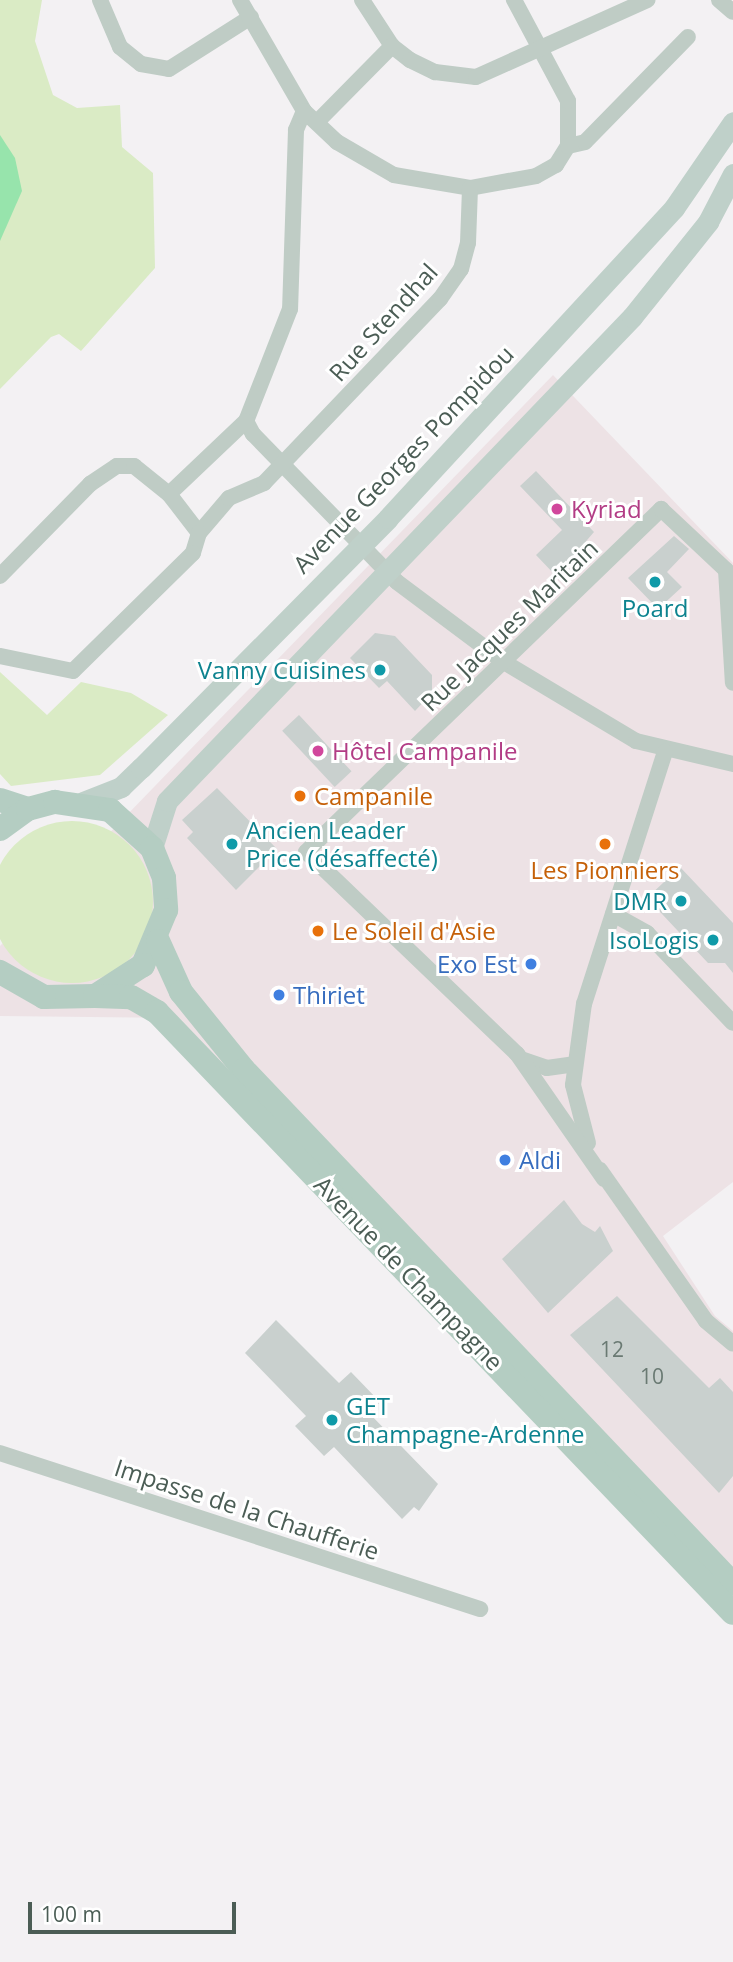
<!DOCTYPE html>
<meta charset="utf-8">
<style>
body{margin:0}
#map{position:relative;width:733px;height:1962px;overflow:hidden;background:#f3f1f3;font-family:"Open Sans",sans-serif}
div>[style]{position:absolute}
.commercial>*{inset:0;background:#ede2e5}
.green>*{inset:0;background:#daebc5}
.round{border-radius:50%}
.water>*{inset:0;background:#97e4ac}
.building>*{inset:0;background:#c9d0ce;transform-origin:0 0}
.minor>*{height:16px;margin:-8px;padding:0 8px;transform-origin:8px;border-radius:8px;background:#bfccc5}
.secondary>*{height:21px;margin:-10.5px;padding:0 10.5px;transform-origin:10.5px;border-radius:10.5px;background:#bfd0c9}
.primary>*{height:24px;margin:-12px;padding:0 12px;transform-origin:12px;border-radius:12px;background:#b4cdc2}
.dots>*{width:19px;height:19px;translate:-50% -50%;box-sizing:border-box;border:4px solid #fff;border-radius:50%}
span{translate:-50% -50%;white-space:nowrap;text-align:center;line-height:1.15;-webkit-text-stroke:6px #fff;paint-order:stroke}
.number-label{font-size:21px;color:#6a7a73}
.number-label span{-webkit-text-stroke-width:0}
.street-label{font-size:24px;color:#4b5d55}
.hotel-label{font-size:24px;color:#b23c85}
.left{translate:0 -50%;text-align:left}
.culture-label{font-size:24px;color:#0d838f}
.right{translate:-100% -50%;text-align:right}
.food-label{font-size:24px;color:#c56008}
.shop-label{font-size:24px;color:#366cbe}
.scale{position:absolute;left:28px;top:1902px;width:208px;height:32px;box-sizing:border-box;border:4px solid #4b5d55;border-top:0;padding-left:9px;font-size:21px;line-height:24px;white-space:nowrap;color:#4b5d55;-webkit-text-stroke:5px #fff;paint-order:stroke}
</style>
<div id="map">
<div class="commercial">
<div style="clip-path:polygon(553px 375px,733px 563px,733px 1182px,663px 1236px,715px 1316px,733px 1331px,733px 1599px,179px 1018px,0 1016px,0 946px)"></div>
</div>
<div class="green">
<div style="clip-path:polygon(0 0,42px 0,35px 41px,53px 95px,77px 108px,120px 105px,122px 147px,153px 173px,155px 268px,81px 351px,59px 334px,51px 337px,0 389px)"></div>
<div style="clip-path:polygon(0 672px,47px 715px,81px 682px,131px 693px,168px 715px,100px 775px,11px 786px,0 774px)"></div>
<div class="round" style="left:-9px;top:821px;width:162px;height:162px"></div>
</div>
<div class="water">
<div style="clip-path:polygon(0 135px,15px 158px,22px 191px,0 241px)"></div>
</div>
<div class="building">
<div style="clip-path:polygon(536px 471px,594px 532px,556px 576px,536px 555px,562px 530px,520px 486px)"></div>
<div style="clip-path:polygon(674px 536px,689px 549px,667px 572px,682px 587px,658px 609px,628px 578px)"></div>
<div style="clip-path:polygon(375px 633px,395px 636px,432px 675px,432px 693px,415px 711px,387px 681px,379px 688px,350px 658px)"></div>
<div style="left:299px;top:715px;width:77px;height:23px;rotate:47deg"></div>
<div style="clip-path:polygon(217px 788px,277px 849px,236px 890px,187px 838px,193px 832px,182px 820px)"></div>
<div style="clip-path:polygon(680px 867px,733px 923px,733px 973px,725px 963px,708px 963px,647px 898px)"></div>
<div style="clip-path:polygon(564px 1200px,582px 1224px,595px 1232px,600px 1226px,613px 1251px,548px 1313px,502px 1259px)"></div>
<div style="clip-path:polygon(617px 1296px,709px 1388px,720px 1378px,733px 1392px,733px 1476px,719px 1493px,570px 1335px)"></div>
<div style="clip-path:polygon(276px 1320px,339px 1383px,351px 1372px,380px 1402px,369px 1413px,438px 1484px,419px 1511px,414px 1507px,402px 1519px,334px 1447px,324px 1456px,295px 1426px,306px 1416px,245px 1353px)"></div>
</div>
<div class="minor">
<div style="left:100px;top:0;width:51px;rotate:66.9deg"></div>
<div style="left:120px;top:47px;width:27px;rotate:39deg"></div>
<div style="left:141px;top:64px;width:28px;rotate:10deg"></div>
<div style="left:169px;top:69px;width:97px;rotate:-32.4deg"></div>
<div style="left:240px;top:0;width:128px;rotate:60deg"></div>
<div style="left:304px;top:111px;width:45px;rotate:43.2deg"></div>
<div style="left:337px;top:142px;width:66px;rotate:30.1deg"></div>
<div style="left:394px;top:175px;width:77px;rotate:9.7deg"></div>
<div style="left:470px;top:188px;width:67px;rotate:-10.3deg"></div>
<div style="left:536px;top:176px;width:23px;rotate:-29deg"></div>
<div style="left:556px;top:165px;width:22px;rotate:-58deg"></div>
<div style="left:568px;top:146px;width:45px;rotate:-90deg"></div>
<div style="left:568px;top:101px;width:115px;rotate:-118.1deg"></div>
<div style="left:362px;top:0;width:55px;rotate:56.9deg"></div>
<div style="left:392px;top:46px;width:23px;rotate:38deg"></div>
<div style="left:410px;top:60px;width:28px;rotate:26deg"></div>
<div style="left:435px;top:72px;width:41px;rotate:7deg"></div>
<div style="left:476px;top:77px;width:188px;rotate:-24.2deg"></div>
<div style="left:719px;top:0;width:18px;rotate:41deg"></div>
<div style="left:304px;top:111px;width:21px;rotate:113deg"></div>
<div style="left:296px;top:130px;width:179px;rotate:91.9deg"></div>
<div style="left:290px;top:309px;width:120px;rotate:111.4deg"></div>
<div style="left:246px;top:421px;width:15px;rotate:62deg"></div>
<div style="left:253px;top:434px;width:206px;rotate:45.8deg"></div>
<div style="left:397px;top:582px;width:134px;rotate:36.8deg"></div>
<div style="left:504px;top:662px;width:154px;rotate:30.9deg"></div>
<div style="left:636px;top:741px;width:100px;rotate:13.3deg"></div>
<div style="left:317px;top:122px;width:107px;rotate:-45.4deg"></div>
<div style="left:568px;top:146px;width:17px;rotate:-13deg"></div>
<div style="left:585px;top:142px;width:147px;rotate:-45.6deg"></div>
<div style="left:169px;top:494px;width:106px;rotate:-43.5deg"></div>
<div style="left:199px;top:533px;width:46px;rotate:-49.4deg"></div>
<div style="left:229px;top:498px;width:38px;rotate:-23deg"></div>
<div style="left:264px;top:483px;width:255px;rotate:-46.3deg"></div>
<div style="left:440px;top:299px;width:37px;rotate:-55deg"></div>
<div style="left:461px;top:269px;width:27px;rotate:-75deg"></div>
<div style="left:468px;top:243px;width:55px;rotate:-87.9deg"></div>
<div style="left:0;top:576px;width:129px;rotate:-45.6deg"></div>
<div style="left:90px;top:484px;width:32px;rotate:-34deg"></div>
<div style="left:117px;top:466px;width:17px"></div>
<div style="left:134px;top:466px;width:45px;rotate:38.7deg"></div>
<div style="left:169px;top:494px;width:49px;rotate:52.4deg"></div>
<div style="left:199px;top:533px;width:21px;rotate:107deg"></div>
<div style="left:193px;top:553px;width:168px;rotate:135.5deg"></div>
<div style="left:73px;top:671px;width:75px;rotate:-168.4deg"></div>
<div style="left:613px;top:914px;width:39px;rotate:29deg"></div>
<div style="left:647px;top:933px;width:124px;rotate:46.3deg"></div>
<div style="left:524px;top:1060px;width:24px;rotate:19deg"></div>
<div style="left:547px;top:1068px;width:27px;rotate:-8deg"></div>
<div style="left:588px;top:1143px;width:60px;rotate:-104.5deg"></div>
<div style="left:573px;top:1085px;width:82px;rotate:-82.3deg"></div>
<div style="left:584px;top:1004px;width:265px;rotate:-72.2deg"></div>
<div style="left:600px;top:1170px;width:184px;rotate:54.9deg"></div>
<div style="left:706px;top:1321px;width:35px;rotate:40deg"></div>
<div style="left:604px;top:1179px;width:152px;rotate:-124.8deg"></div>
<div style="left:517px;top:1054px;width:292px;rotate:-136.2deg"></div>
<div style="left:306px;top:852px;width:494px;rotate:-44deg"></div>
<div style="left:661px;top:509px;width:89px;rotate:43.2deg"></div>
<div style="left:726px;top:570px;width:113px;rotate:86.5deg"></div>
<div style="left:0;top:1453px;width:505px;rotate:18deg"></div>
</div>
<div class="secondary">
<div style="left:83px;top:802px;width:41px;rotate:-21.5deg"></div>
<div style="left:121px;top:787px;width:28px;rotate:-44deg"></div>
<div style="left:141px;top:768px;width:351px;rotate:-45.3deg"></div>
<div style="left:388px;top:518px;width:422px;rotate:-47.3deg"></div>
<div style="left:674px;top:208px;width:104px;rotate:-55.5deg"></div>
<div style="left:152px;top:848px;width:49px;rotate:-72.3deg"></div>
<div style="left:167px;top:801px;width:671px;rotate:-46.15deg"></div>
<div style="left:632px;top:317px;width:122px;rotate:-51.3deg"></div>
<div style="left:708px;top:222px;width:54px;rotate:-62.5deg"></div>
</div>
<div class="primary">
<div style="left:0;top:800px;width:29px;rotate:18deg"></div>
<div style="left:0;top:829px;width:34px;rotate:-36deg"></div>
<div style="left:28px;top:809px;width:28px;rotate:-15deg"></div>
<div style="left:55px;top:802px;width:56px;rotate:8.3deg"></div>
<div style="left:110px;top:810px;width:57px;rotate:42.1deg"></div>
<div style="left:152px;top:848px;width:32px;rotate:68deg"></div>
<div style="left:164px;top:878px;width:32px;rotate:86deg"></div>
<div style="left:166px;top:910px;width:60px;rotate:112.7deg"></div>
<div style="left:143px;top:965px;width:57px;rotate:147.1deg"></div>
<div style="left:95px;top:996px;width:51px;rotate:178.9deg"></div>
<div style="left:44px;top:997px;width:51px;rotate:-150.4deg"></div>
<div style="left:158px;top:941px;width:56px;rotate:65.7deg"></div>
<div style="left:181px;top:992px;width:100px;rotate:51.1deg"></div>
<div style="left:244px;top:1070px;width:709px;rotate:46.43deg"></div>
<div style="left:95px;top:996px;width:36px;rotate:2deg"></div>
<div style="left:131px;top:997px;width:30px;rotate:30deg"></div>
<div style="left:157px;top:1012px;width:832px;rotate:46.22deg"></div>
</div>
<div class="dots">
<div style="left:557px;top:509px;background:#d1479c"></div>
<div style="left:655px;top:582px;background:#0f9aa8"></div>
<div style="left:380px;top:670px;background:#0f9aa8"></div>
<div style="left:318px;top:751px;background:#d1479c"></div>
<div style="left:300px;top:796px;background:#e8710a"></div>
<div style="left:232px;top:844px;background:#0f9aa8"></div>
<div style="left:605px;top:844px;background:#e8710a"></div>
<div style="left:681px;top:901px;background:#0f9aa8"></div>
<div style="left:318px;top:931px;background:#e8710a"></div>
<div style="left:713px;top:940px;background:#0f9aa8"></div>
<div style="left:531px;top:964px;background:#3f7fe0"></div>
<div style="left:279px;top:995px;background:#3f7fe0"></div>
<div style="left:505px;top:1160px;background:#3f7fe0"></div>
<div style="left:332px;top:1420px;background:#0f9aa8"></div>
</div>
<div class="number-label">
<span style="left:612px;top:1349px">12</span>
<span style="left:652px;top:1376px">10</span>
</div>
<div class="street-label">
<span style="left:383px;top:322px;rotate:-48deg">Rue Stendhal</span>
<span style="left:403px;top:459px;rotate:-46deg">Avenue Georges Pompidou</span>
<span style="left:509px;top:625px;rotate:-44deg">Rue Jacques Maritain</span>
<span style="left:409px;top:1273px;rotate:46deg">Avenue de Champagne</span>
<span style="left:247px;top:1509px;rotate:18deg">Impasse de la Chaufferie</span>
</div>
<div class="hotel-label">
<span class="left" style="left:571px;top:509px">Kyriad</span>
<span class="left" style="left:332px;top:751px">Hôtel Campanile</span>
</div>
<div class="culture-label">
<span style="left:655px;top:608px">Poard</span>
<span class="right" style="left:366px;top:670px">Vanny Cuisines</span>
<span class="left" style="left:246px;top:844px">Ancien Leader<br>Price (désaffecté)</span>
<span class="right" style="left:667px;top:901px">DMR</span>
<span class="right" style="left:699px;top:940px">IsoLogis</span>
<span class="left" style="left:346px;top:1420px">GET<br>Champagne-Ardenne</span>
</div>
<div class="food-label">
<span class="left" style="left:314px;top:796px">Campanile</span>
<span style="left:605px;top:870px">Les Pionniers</span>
<span class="left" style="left:332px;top:931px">Le Soleil d'Asie</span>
</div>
<div class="shop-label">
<span class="right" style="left:517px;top:964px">Exo Est</span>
<span class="left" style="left:293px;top:995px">Thiriet</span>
<span class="left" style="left:519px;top:1160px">Aldi</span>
</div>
<div class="scale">100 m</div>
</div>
